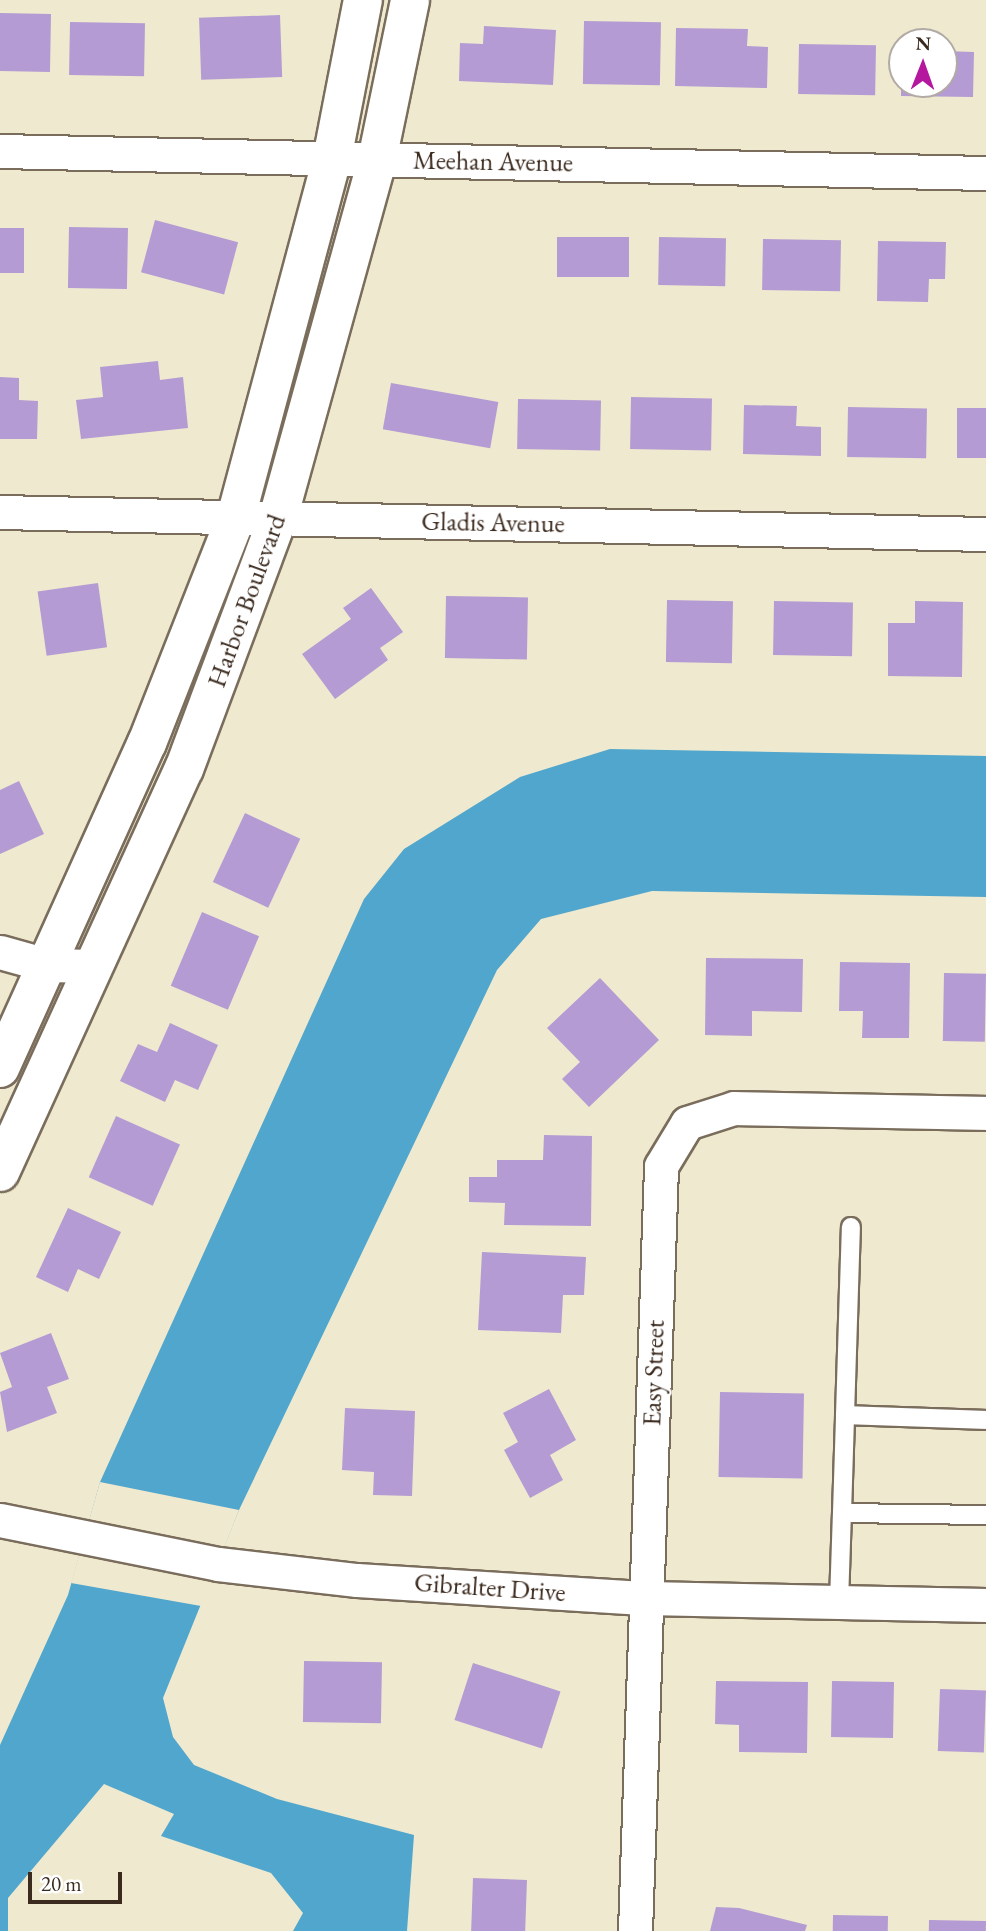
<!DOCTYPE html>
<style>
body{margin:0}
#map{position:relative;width:986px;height:1931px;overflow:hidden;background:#efe9cf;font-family:"EB Garamond",serif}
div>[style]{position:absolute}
.water>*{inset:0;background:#50a6cd}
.pier>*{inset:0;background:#efe9cf}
.building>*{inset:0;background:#b49bd3;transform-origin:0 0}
.roads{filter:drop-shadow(2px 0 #7a6d5c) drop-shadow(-2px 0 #7a6d5c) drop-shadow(0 2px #7a6d5c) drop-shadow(0 -2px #7a6d5c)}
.lane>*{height:18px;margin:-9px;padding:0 9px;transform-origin:9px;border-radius:9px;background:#fff}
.street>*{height:33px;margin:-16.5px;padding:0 16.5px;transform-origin:16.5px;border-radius:16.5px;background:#fff}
.secondary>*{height:38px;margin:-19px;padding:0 19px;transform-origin:19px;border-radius:19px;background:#fff}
span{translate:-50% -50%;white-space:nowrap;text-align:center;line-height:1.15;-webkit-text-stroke:5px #fff;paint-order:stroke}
.street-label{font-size:26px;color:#3b2a1e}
.north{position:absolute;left:888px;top:28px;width:70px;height:70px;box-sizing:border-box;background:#fff;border:2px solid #b1aaa5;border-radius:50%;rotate:1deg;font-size:19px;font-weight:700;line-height:28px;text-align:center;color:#3b2a1e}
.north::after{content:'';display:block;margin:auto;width:24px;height:32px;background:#b5179e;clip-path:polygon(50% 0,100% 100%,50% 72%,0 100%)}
.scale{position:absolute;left:28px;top:1872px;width:94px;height:32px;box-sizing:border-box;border:4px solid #3b2a1e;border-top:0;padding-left:9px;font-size:21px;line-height:24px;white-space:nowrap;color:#3b2a1e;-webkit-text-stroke:5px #fff;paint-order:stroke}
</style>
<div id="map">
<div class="water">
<div style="clip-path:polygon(610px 749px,986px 756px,986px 897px,652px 891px,541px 919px,497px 970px,239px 1510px,163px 1698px,173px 1737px,194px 1765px,277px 1799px,414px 1835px,407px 1931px,293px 1931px,303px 1913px,271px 1873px,161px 1836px,174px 1814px,104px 1784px,8px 1898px,8px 1931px,0 1931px,0 1745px,68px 1595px,100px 1482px,364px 899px,404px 849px,520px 777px)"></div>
</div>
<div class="pier">
<div style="clip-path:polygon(100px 1482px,239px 1510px,201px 1606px,71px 1583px)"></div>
</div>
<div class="building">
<div style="left:0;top:13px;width:51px;height:58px;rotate:1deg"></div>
<div style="left:280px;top:15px;width:62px;height:81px;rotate:88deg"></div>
<div style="left:584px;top:21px;width:77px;height:63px;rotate:1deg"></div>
<div style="left:70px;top:22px;width:75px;height:53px;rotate:1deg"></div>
<div style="clip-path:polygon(484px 26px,556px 30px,553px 85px,459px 81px,460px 43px,483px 44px)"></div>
<div style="clip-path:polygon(676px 28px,748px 29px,747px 46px,768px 47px,767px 88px,675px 86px)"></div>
<div style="left:799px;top:44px;width:77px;height:50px;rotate:1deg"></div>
<div style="clip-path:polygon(944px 51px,974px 52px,973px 97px,901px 96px,901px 84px,944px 84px)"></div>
<div style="left:155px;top:220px;width:86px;height:54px;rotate:15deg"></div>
<div style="left:69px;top:227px;width:59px;height:61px;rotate:1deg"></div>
<div style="left:0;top:228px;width:24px;height:45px"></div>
<div style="left:557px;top:237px;width:72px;height:40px"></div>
<div style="left:659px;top:237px;width:67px;height:48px;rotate:1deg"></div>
<div style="left:763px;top:239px;width:78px;height:51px;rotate:1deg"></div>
<div style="clip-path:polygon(878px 241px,946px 242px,945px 279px,929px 279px,928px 302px,877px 301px)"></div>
<div style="clip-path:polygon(158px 361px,160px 380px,183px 377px,188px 428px,81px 439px,76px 400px,103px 397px,100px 367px)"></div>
<div style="clip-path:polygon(0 377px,19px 378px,19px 400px,38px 401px,37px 439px,0 439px)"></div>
<div style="left:391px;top:383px;width:109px;height:47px;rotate:10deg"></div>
<div style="left:631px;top:397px;width:81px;height:52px;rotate:1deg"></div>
<div style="left:518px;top:399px;width:83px;height:50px;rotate:1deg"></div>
<div style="clip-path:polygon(744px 405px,797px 406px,796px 426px,821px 427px,821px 456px,743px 454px)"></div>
<div style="left:848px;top:407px;width:79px;height:50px;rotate:1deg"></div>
<div style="left:957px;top:408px;width:29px;height:50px"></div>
<div style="left:98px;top:583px;width:65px;height:61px;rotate:82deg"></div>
<div style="clip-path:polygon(371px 588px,403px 632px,380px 648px,388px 660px,335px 699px,302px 654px,351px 619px,343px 608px)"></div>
<div style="left:446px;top:596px;width:82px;height:62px;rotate:1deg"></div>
<div style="left:667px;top:600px;width:66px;height:62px;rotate:1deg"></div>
<div style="left:774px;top:601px;width:79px;height:54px;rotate:1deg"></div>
<div style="clip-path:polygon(915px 601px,963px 602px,962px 677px,888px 676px,888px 623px,915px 623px)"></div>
<div style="clip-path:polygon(19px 781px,44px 834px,0 854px,0 790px)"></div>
<div style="left:245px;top:813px;width:61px;height:76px;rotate:25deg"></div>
<div style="left:202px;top:912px;width:62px;height:80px;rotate:23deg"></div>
<div style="clip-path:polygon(706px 958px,803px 959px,802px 1012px,752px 1011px,752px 1036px,705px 1035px)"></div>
<div style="clip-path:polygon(840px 962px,910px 963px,909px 1038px,862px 1038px,863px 1011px,839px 1011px)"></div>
<div style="left:944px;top:973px;width:42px;height:68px;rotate:1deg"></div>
<div style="clip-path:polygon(600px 978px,659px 1040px,589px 1107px,562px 1079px,580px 1062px,547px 1028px)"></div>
<div style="clip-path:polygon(170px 1023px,218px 1045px,198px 1090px,175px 1080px,165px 1102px,120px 1081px,138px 1044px,157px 1052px)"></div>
<div style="left:116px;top:1116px;width:70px;height:67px;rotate:24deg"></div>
<div style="clip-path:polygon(544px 1135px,592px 1136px,591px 1226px,504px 1225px,505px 1203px,469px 1202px,469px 1177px,497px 1177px,497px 1160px,543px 1160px)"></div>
<div style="clip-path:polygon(68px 1208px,121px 1232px,99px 1279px,78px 1269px,68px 1292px,36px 1277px)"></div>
<div style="clip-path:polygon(482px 1252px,586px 1257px,584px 1295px,563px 1295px,561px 1333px,478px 1330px)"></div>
<div style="clip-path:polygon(51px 1333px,69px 1379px,47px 1387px,57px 1413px,7px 1432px,0 1392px,12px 1387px,0 1353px)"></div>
<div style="clip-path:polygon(549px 1389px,576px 1440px,550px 1455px,563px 1480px,530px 1498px,504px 1450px,518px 1442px,503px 1413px)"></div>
<div style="left:720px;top:1392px;width:84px;height:85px;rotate:1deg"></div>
<div style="clip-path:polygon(345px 1408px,415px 1411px,412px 1496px,373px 1495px,374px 1472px,342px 1470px)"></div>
<div style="left:304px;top:1661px;width:78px;height:61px;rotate:1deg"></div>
<div style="left:473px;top:1663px;width:92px;height:60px;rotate:18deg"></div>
<div style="clip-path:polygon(716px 1681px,808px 1682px,807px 1753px,739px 1752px,739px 1725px,715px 1724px)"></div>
<div style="left:832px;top:1681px;width:62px;height:56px;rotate:1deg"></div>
<div style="left:940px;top:1689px;width:46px;height:62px;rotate:2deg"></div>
<div style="left:473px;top:1878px;width:54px;height:53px;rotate:2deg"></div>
<div style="clip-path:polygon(716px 1907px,739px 1908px,807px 1925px,805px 1931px,710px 1931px)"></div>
<div style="left:833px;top:1915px;width:55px;height:16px;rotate:1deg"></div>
<div style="left:929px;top:1920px;width:57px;height:11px;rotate:1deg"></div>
</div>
<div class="roads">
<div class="lane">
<div style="left:845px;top:1415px;width:188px;rotate:-88.2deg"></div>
<div style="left:842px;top:1513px;width:98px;rotate:-88.2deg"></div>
<div style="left:845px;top:1415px;width:141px;rotate:2deg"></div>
<div style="left:839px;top:1602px;width:89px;rotate:-88.1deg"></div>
<div style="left:842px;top:1513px;width:144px;rotate:0.8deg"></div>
</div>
<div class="street">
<div style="left:0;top:151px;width:986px;rotate:1.28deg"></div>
<div style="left:0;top:512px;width:986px;rotate:1.28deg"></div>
<div style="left:0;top:952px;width:49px;rotate:15.5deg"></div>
<div style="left:47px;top:965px;width:47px;rotate:1.2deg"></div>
<div style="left:0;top:1520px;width:222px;rotate:11.4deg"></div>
<div style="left:218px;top:1564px;width:140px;rotate:6.6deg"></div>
<div style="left:357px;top:1580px;width:290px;rotate:3.6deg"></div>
<div style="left:646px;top:1598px;width:340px;rotate:1.2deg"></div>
<div style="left:635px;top:1931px;width:765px;rotate:-88.05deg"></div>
<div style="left:661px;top:1166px;width:50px;rotate:-58.8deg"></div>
<div style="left:687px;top:1123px;width:49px;rotate:-17.7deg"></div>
<div style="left:734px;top:1108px;width:252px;rotate:1.1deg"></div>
</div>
<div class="secondary">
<div style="left:0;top:1068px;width:357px;rotate:-65.7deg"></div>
<div style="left:147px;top:743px;width:243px;rotate:-68.5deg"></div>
<div style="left:236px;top:517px;width:371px;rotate:-75deg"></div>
<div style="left:332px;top:159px;width:162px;rotate:-79deg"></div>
<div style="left:0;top:1172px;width:443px;rotate:-65.5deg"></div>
<div style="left:184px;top:769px;width:268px;rotate:-69.5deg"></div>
<div style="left:278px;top:518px;width:371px;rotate:-74.5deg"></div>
<div style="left:377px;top:160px;width:163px;rotate:-78.3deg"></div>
</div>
</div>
<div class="street-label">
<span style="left:493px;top:162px;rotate:1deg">Meehan Avenue</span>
<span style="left:493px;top:523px;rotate:1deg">Gladis Avenue</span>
<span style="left:247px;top:601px;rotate:-70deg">Harbor Boulevard</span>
<span style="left:654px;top:1373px;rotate:-88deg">Easy Street</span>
<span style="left:490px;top:1588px;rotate:4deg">Gibralter Drive</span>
</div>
<div class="north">N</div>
<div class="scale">20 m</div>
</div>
